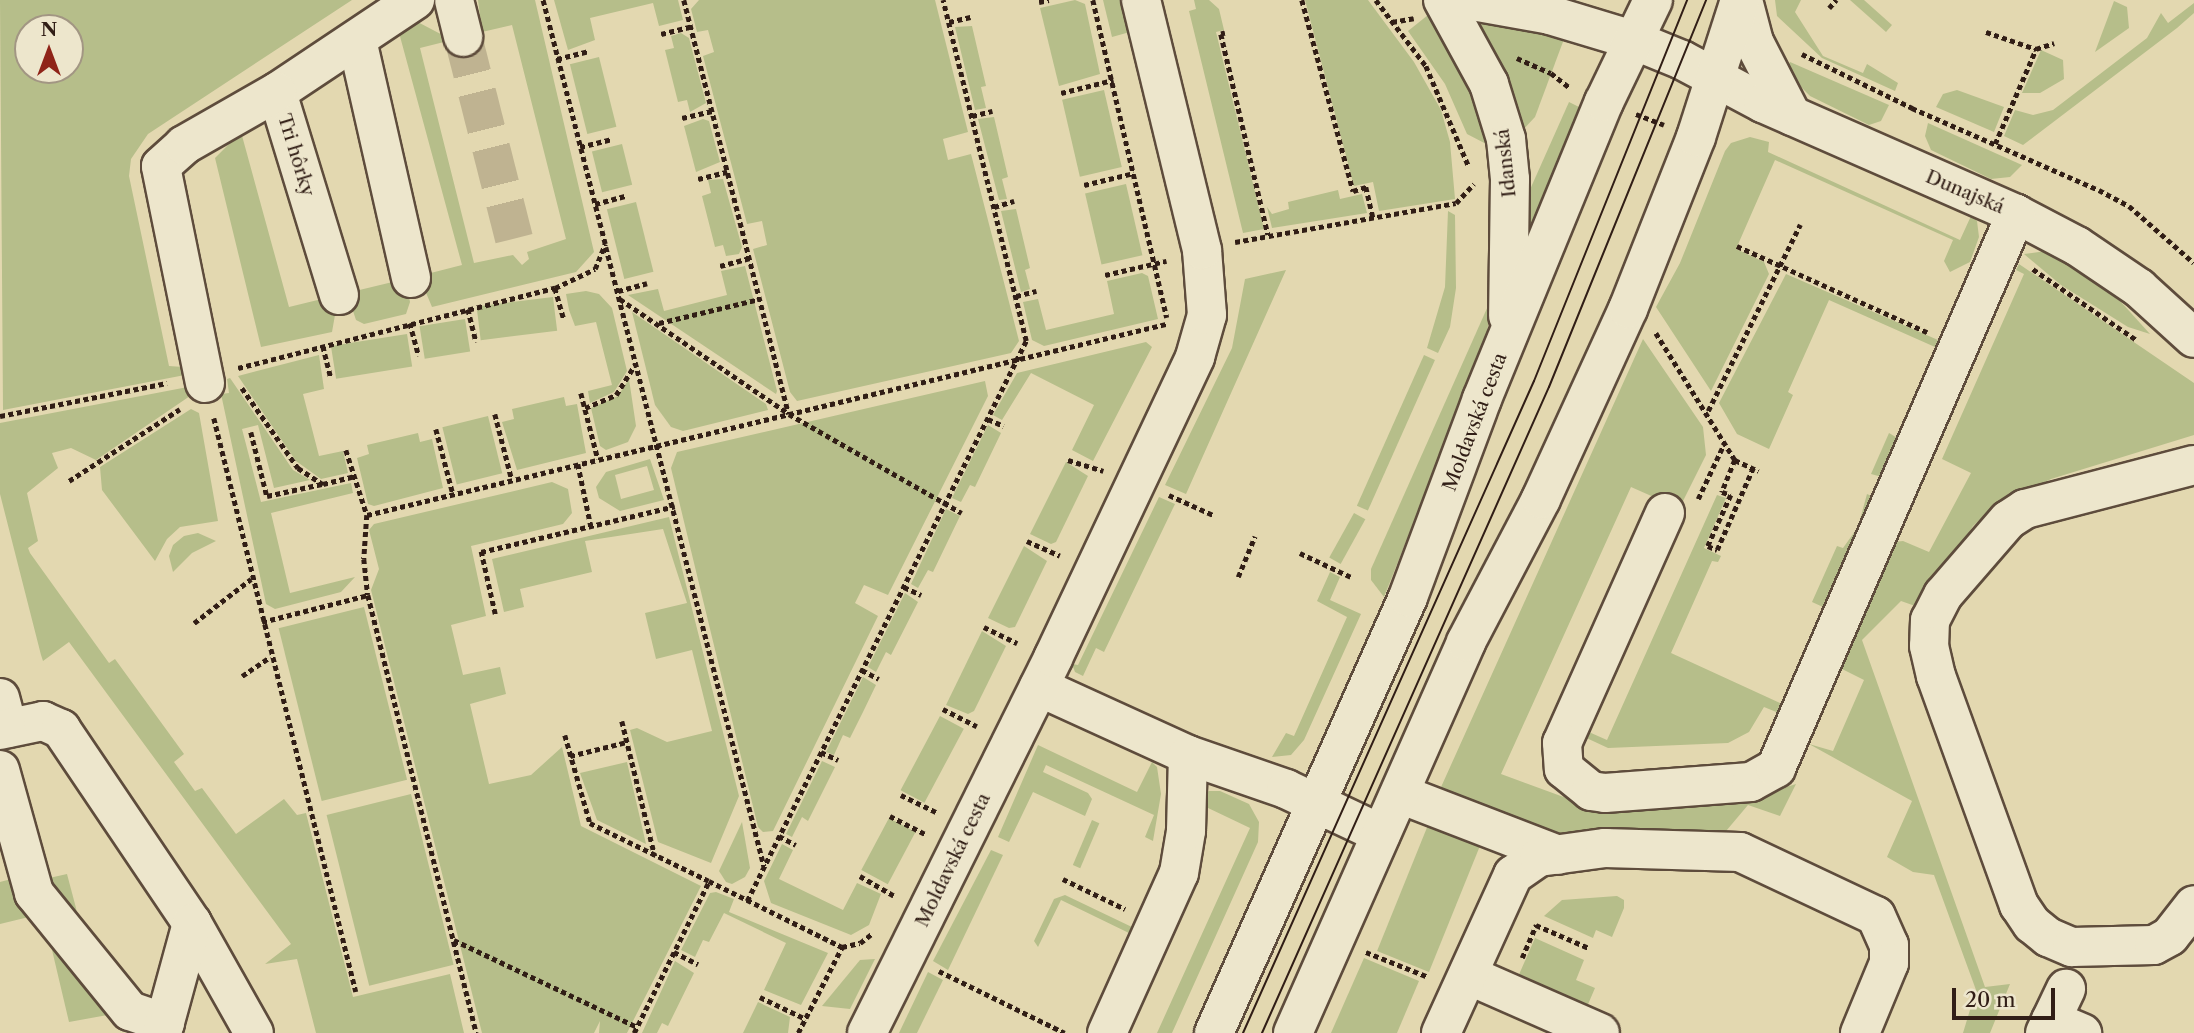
<!DOCTYPE html>
<meta charset="utf-8">
<style>
body{margin:0}
#map{position:relative;width:2194px;height:1033px;overflow:hidden;background:#e3d8b0;font-family:"Libre Caslon Text",serif}
div>[style]{position:absolute}
.green>*{inset:0;background:#b6be8a;transform-origin:0 0}
.minor-tunnel>*{height:38px;margin-top:-19px;transform-origin:0;background:repeating-linear-gradient(90deg,#bfb391 0 38px,transparent 0 57px)}
.path>*{height:4.5px;margin-top:-2.25px;transform-origin:0;background:repeating-linear-gradient(90deg,#311e16 0 5px,transparent 0 8.5px)}
.roads{filter:drop-shadow(2px 0 #5e4c3c) drop-shadow(-2px 0 #5e4c3c) drop-shadow(0 2px #5e4c3c) drop-shadow(0 -2px #5e4c3c)}
.minor>*{height:38px;margin:-19px;padding:0 19px;transform-origin:19px;border-radius:19px;background:#ede6cc}
.tram>*{height:2px;margin:-1px;padding:0 1px;transform-origin:1px;border-radius:1px;background:#311e16}
span{translate:-50% -50%;white-space:nowrap;text-align:center;line-height:1.15;-webkit-text-stroke:6px #ede6cc;paint-order:stroke}
.street-label{font-size:19px;color:#311e16}
.north{position:absolute;left:14px;top:14px;width:70px;height:70px;box-sizing:border-box;background:#ede6cc;border:2px solid #a29683;border-radius:50%;rotate:0deg;font-size:19px;font-weight:700;line-height:28px;text-align:center;color:#311e16}
.north::after{content:'';display:block;margin:auto;width:24px;height:32px;background:#8f2418;clip-path:polygon(50% 0,100% 100%,50% 72%,0 100%)}
.scale{position:absolute;left:1952px;top:988px;width:103px;height:32px;box-sizing:border-box;border:4px solid #311e16;border-top:0;padding-left:9px;font-size:21px;line-height:24px;white-space:nowrap;color:#311e16;-webkit-text-stroke:5px #ede6cc;paint-order:stroke}
</style>
<div id="map">
<div class="green">
<div style="clip-path:polygon(evenodd,0 0,352px 0,148px 134px,131px 159px,129px 176px,169px 366px,183px 367px,185px 375px,3px 410px,0 0,28px 28px,70px 28px,70px 70px,28px 70px,28px 28px)"></div>
<div style="clip-path:polygon(478px 0,535px 0,594px 252px,576px 272px,432px 307px,419px 276px,462px 265px,398px 29px,412px 19px,452px 40px,420px 48px,474px 263px,513px 255px,522px 265px,529px 259px,527px 252px,566px 239px,512px 25px,482px 32px)"></div>
<div style="clip-path:polygon(554px 0,678px 0,683px 20px,659px 26px,653px 3px,590px 18px,595px 40px,568px 50px)"></div>
<div style="clip-path:polygon(699px 0,935px 0,968px 132px,943px 139px,948px 160px,971px 154px,1019px 341px,1011px 353px,797px 401px,790px 392px,753px 249px,767px 245px,762px 221px,747px 224px,703px 56px,714px 52px,708px 30px,697px 32px,691px 9px)"></div>
<div style="clip-path:polygon(1075px 0,1085px 4px,1100px 74px,1059px 86px,1040px 8px)"></div>
<div style="clip-path:polygon(1103px 0,1129px 0,1137px 30px,1112px 37px)"></div>
<div style="clip-path:polygon(1194px 0,1209px 0,1219px 9px,1224px 30px,1216px 32px,1264px 229px,1243px 233px,1189px 11px,1196px 9px)"></div>
<div style="clip-path:polygon(1305px 0,1368px 0,1414px 62px,1441px 110px,1450px 142px,1455px 199px,1379px 211px,1373px 182px,1354px 186px)"></div>
<div style="clip-path:polygon(1775px 0,1801px 0,1795px 12px,1823px 56px,1863px 73px,1867px 64px,1898px 83px,1895px 91px,1822px 58px,1777px 16px)"></div>
<div style="clip-path:polygon(1850px 0,1864px 0,1892px 25px,1886px 32px)"></div>
<div style="clip-path:polygon(2114px 1px,2127px 7px,2129px 28px,2095px 52px)"></div>
<div style="clip-path:polygon(2194px 3px,2194px 13px,2177px 28px,2023px 145px,2004px 136px,2015px 110px,2033px 115px,2053px 110px,2147px 38px,2161px 13px,2168px 23px)"></div>
<div style="clip-path:polygon(1428px 15px,1464px 68px,1492px 147px,1467px 134px,1445px 84px,1408px 31px)"></div>
<div style="clip-path:polygon(1476px 21px,1567px 31px,1535px 117px,1518px 135px)"></div>
<div style="clip-path:polygon(972px 26px,986px 86px,981px 87px,986px 108px,975px 110px,955px 27px)"></div>
<div style="clip-path:polygon(681px 33px,689px 38px,706px 103px,690px 112px,687px 100px,678px 102px,665px 50px,674px 48px,671px 36px)"></div>
<div style="clip-path:polygon(2041px 50px,2063px 60px,2064px 79px,2040px 93px,2022px 93px)"></div>
<div style="left:599px;top:57px;width:72px;height:30px;rotate:76deg"></div>
<div style="clip-path:polygon(1790px 62px,1889px 105px,1881px 121px,1869px 125px,1810px 96px,1785px 71px)"></div>
<div style="left:1104px;top:90px;width:79px;height:43px;rotate:77deg"></div>
<div style="clip-path:polygon(1957px 90px,2004px 107px,1994px 132px,1936px 107px,1943px 94px)"></div>
<div style="clip-path:polygon(1569px 102px,1581px 108px,1529px 240px,1524px 203px)"></div>
<div style="clip-path:polygon(994px 117px,1008px 177px,1002px 179px,1007px 199px,999px 200px,978px 119px)"></div>
<div style="clip-path:polygon(703px 119px,709px 121px,720px 162px,696px 172px,684px 126px)"></div>
<div style="clip-path:polygon(1928px 123px,2022px 165px,2010px 177px,1991px 179px,1931px 150px,1925px 136px)"></div>
<div style="clip-path:polygon(241px 132px,289px 307px,330px 297px,335px 315px,332px 332px,261px 347px,215px 158px)"></div>
<div style="clip-path:polygon(1750px 137px,1769px 142px,1768px 152px,1960px 240px,1971px 216px,1977px 221px,1979px 237px,1970px 262px,1950px 272px,1944px 261px,1953px 240px,1775px 160px,1736px 249px,1764px 262px,1769px 274px,1711px 391px,1656px 307px,1680px 263px,1725px 151px,1731px 143px)"></div>
<div style="left:622px;top:144px;width:42px;height:31px;rotate:76deg"></div>
<div style="clip-path:polygon(723px 179px,742px 247px,739px 254px,726px 256px,723px 245px,715px 247px,702px 196px,711px 193px,708px 180px)"></div>
<div style="left:1126px;top:184px;width:73px;height:42px;rotate:77deg"></div>
<div style="clip-path:polygon(1338px 190px,1340px 199px,1362px 194px,1367px 213px,1272px 228px,1267px 207px,1272px 214px,1289px 209px,1288px 202px)"></div>
<div style="left:636px;top:202px;width:72px;height:30px;rotate:76deg"></div>
<div style="clip-path:polygon(1016px 209px,1030px 268px,1025px 270px,1030px 289px,1021px 292px,1001px 211px)"></div>
<div style="clip-path:polygon(1448px 211px,1455px 215px,1456px 288px,1450px 327px,1438px 353px,1427px 348px,1445px 287px)"></div>
<div style="clip-path:polygon(2046px 251px,2070px 262px,2121px 302px,2150px 334px,2128px 327px,2061px 285px,2024px 254px)"></div>
<div style="clip-path:polygon(2019px 264px,2194px 383px,2194px 435px,2051px 479px,1991px 509px,1973px 526px,1928px 599px,1918px 607px,1901px 601px,1862px 640px,1985px 987px,2010px 984px,1990px 1033px,1963px 1033px,1976px 990px,1934px 875px,1913px 872px,1887px 857px,1912px 801px,1809px 744px,1833px 751px,1864px 680px,1840px 668px,1894px 542px,1903px 541px,1929px 552px,1971px 473px,1942px 459px,2024px 274px,2016px 270px)"></div>
<div style="clip-path:polygon(745px 266px,777px 391px,776px 394px,628px 295px,658px 289px,664px 311px,727px 295px,721px 271px)"></div>
<div style="clip-path:polygon(1286px 270px,1186px 494px,1165px 485px,1232px 348px,1245px 279px)"></div>
<div style="clip-path:polygon(1142px 273px,1148px 276px,1158px 319px,1044px 346px,1032px 340px,1023px 302px,1038px 299px,1046px 330px,1114px 314px,1107px 281px)"></div>
<div style="clip-path:polygon(1786px 274px,1938px 340px,1935px 347px,1829px 300px,1788px 392px,1793px 395px,1769px 449px,1737px 434px,1719px 403px)"></div>
<div style="clip-path:polygon(405px 279px,410px 302px,406px 314px,364px 324px,356px 320px,347px 293px)"></div>
<div style="clip-path:polygon(586px 291px,599px 294px,612px 308px,627px 371px,614px 392px,590px 403px,588px 391px,612px 385px,596px 322px,575px 326px,569px 310px,566px 294px)"></div>
<div style="left:553px;top:297px;width:34px;height:77px;rotate:83deg"></div>
<div style="clip-path:polygon(1492px 297px,1486px 340px,1384px 597px,1371px 580px,1371px 569px)"></div>
<div style="clip-path:polygon(632px 312px,766px 404px,768px 410px,683px 431px,671px 427px,655px 405px)"></div>
<div style="left:465px;top:319px;width:33px;height:46px;rotate:81deg"></div>
<div style="left:407px;top:334px;width:33px;height:77px;rotate:81deg"></div>
<div style="clip-path:polygon(1643px 339px,1703px 427px,1706px 455px,1681px 505px,1674px 506px,1631px 487px,1501px 774px,1580px 803px,1746px 800px,1796px 784px,1780px 816px,1748px 805px,1721px 837px,1569px 838px,1494px 809px,1488px 821px,1437px 796px)"></div>
<div style="clip-path:polygon(1146px 342px,1152px 347px,1093px 461px,1072px 450px,1094px 405px,1031px 373px,1002px 420px,993px 415px,1017px 373px)"></div>
<div style="clip-path:polygon(319px 355px,324px 389px,303px 394px,319px 456px,343px 451px,348px 473px,321px 479px,296px 461px,238px 376px)"></div>
<div style="left:1424px;top:355px;width:12px;height:165px;rotate:24deg"></div>
<div style="clip-path:polygon(230px 378px,293px 470px,310px 480px,274px 488px,258px 425px,242px 429px,261px 502px,351px 483px,353px 493px,271px 513px,290px 593px,355px 577px,341px 592px,275px 609px,266px 604px,221px 394px,229px 393px,227px 379px)"></div>
<div style="clip-path:polygon(629px 379px,636px 426px,628px 442px,606px 450px,600px 446px,591px 408px,618px 396px)"></div>
<div style="clip-path:polygon(985px 381px,988px 396px,888px 595px,864px 585px,855px 603px,878px 616px,773px 831px,763px 832px,758px 827px,671px 468px,677px 452px)"></div>
<div style="clip-path:polygon(193px 386px,190px 396px,96px 460px,71px 448px,52px 453px,58px 468px,27px 493px,38px 541px,28px 548px,30px 553px,109px 663px,115px 659px,184px 754px,174px 762px,195px 791px,202px 788px,236px 834px,284px 799px,297px 815px,306px 813px,353px 997px,450px 974px,464px 1033px,316px 1033px,297px 959px,265px 964px,291px 944px,69px 642px,43px 661px,41px 655px,0 494px,0 423px)"></div>
<div style="clip-path:polygon(564px 397px,566px 406px,577px 404px,586px 453px,517px 470px,502px 422px,514px 419px,512px 409px)"></div>
<div style="clip-path:polygon(191px 409px,199px 413px,218px 521px,180px 527px,167px 539px,155px 561px,102px 490px,100px 467px)"></div>
<div style="left:488px;top:416px;width:59px;height:47px;rotate:76deg"></div>
<div style="clip-path:polygon(988px 425px,1001px 433px,975px 487px,970px 485px,961px 502px,952px 498px)"></div>
<div style="clip-path:polygon(418px 433px,420px 442px,432px 439px,443px 488px,374px 506px,368px 504px,357px 458px,369px 454px,367px 445px)"></div>
<div style="clip-path:polygon(1889px 433px,1904px 442px,1882px 477px,1871px 474px)"></div>
<div style="clip-path:polygon(evenodd,650px 459px,664px 500px,620px 511px,599px 498px,596px 487px,606px 472px,650px 459px,647px 466px,654px 490px,621px 499px,615px 475px,647px 466px)"></div>
<div style="clip-path:polygon(1066px 462px,1088px 476px,1056px 542px,1051px 544px,1030px 534px)"></div>
<div style="clip-path:polygon(552px 482px,568px 489px,572px 513px,563px 524px,471px 546px,486px 616px,451px 625px,463px 675px,500px 667px,506px 694px,470px 704px,489px 784px,531px 775px,562px 747px,581px 826px,701px 886px,627px 1033px,599px 1033px,600px 1021px,594px 1033px,482px 1033px,371px 590px,379px 569px,369px 530px,374px 524px)"></div>
<div style="clip-path:polygon(1867px 494px,1876px 498px,1823px 607px,1812px 602px,1837px 546px,1843px 548px,1858px 527px)"></div>
<div style="clip-path:polygon(1717px 495px,1726px 498px,1704px 548px,1721px 556px,1718px 562px,1712px 561px,1671px 653px,1780px 703px,1785px 706px,1781px 714px,1764px 707px,1749px 732px,1728px 743px,1608px 748px,1580px 735px,1582px 729px,1607px 740px)"></div>
<div style="clip-path:polygon(1159px 497px,1175px 504px,1104px 652px,1096px 648px,1083px 676px,1075px 672px,1072px 664px,1078px 665px)"></div>
<div style="clip-path:polygon(946px 509px,960px 516px,933px 572px,928px 570px,918px 588px,911px 584px)"></div>
<div style="left:1354px;top:513px;width:13px;height:51px;rotate:29deg"></div>
<div style="clip-path:polygon(669px 517px,739px 796px,711px 863px,658px 842px,630px 730px,637px 728px,667px 742px,712px 731px,692px 650px,656px 659px,645px 613px,687px 603px,663px 529px,585px 541px,592px 572px,520px 589px,524px 607px,504px 612px,492px 559px)"></div>
<div style="clip-path:polygon(198px 533px,216px 541px,192px 553px,173px 572px,169px 556px,173px 545px,184px 536px)"></div>
<div style="clip-path:polygon(1024px 546px,1047px 561px,1015px 627px,1009px 628px,988px 618px)"></div>
<div style="clip-path:polygon(1330px 572px,1340px 577px,1330px 600px,1361px 614px,1304px 740px,1291px 755px,1272px 757px,1286px 733px,1294px 736px,1347px 617px,1317px 601px)"></div>
<div style="clip-path:polygon(905px 593px,918px 602px,891px 655px,886px 652px,876px 672px,868px 667px)"></div>
<div style="left:364px;top:607px;width:178px;height:88px;rotate:76deg"></div>
<div style="clip-path:polygon(982px 631px,1006px 646px,974px 711px,968px 714px,946px 705px)"></div>
<div style="clip-path:polygon(863px 677px,876px 685px,863px 712px,850px 738px,843px 735px,834px 755px,826px 752px)"></div>
<div style="left:940px;top:716px;width:27px;height:84px;rotate:28deg"></div>
<div style="clip-path:polygon(1038px 745px,1137px 792px,1152px 762px,1157px 767px,1161px 794px,1153px 841px,1145px 837px,1154px 815px,1046px 765px,1043px 772px,1088px 793px,1092px 799px,1085px 816px,1033px 792px,1009px 842px,998px 837px)"></div>
<div style="clip-path:polygon(822px 761px,835px 767px,808px 821px,802px 817px,792px 837px,786px 834px)"></div>
<div style="clip-path:polygon(627px 762px,646px 844px,597px 820px,580px 773px)"></div>
<div style="clip-path:polygon(1209px 791px,1220px 791px,1249px 804px,1259px 822px,1258px 842px,1172px 1033px,1157px 1033px,1250px 828px,1206px 807px,1204px 795px)"></div>
<div style="left:411px;top:794px;width:176px;height:87px;rotate:76deg"></div>
<div style="left:889px;top:818px;width:30px;height:59px;rotate:28deg"></div>
<div style="left:1092px;top:820px;width:8px;height:49px;rotate:23deg"></div>
<div style="clip-path:polygon(742px 822px,750px 868px,745px 877px,732px 884px,726px 882px,719px 871px)"></div>
<div style="left:1428px;top:825px;width:56px;height:136px;rotate:22deg"></div>
<div style="clip-path:polygon(782px 844px,793px 850px,779px 879px,843px 910px,857px 883px,881px 894px,869px 925px,851px 935px,771px 903px,764px 881px)"></div>
<div style="clip-path:polygon(991px 850px,1003px 855px,948px 970px,933px 961px)"></div>
<div style="clip-path:polygon(67px 874px,76px 908px,81px 938px,36px 881px)"></div>
<div style="clip-path:polygon(15px 878px,124px 1012px,69px 1022px,48px 933px,42px 934px,37px 915px,0 924px,0 882px)"></div>
<div style="clip-path:polygon(716px 892px,734px 899px,729px 912px,828px 953px,801px 1005px,764px 990px,786px 943px,724px 913px,709px 942px,703px 940px,695px 957px,681px 950px,710px 893px)"></div>
<div style="clip-path:polygon(1065px 895px,1134px 928px,1131px 934px,1061px 900px,1038px 947px,1034px 941px,1054px 899px)"></div>
<div style="clip-path:polygon(1617px 896px,1624px 900px,1624px 908px,1612px 937px,1596px 930px,1593px 938px,1544px 916px,1562px 900px)"></div>
<div style="clip-path:polygon(1535px 938px,1584px 960px,1576px 980px,1595px 988px,1583px 1016px,1514px 986px)"></div>
<div style="clip-path:polygon(1364px 958px,1419px 981px,1397px 1033px,1331px 1033px)"></div>
<div style="clip-path:polygon(875px 959px,850px 1009px,822px 1006px,860px 960px)"></div>
<div style="clip-path:polygon(675px 961px,694px 973px,668px 1026px,662px 1023px,657px 1033px,642px 1033px)"></div>
<div style="clip-path:polygon(928px 972px,943px 980px,917px 1033px,899px 1033px)"></div>
<div style="clip-path:polygon(758px 1002px,790px 1017px,788px 1033px,743px 1033px)"></div>
</div>
<div class="minor-tunnel">
<div style="left:463px;top:37px;width:208px;rotate:75.8deg"></div>
</div>
<div class="path">
<div style="left:684px;top:0;width:427px;rotate:75.8deg"></div>
<div style="left:1093px;top:0;width:326px;rotate:76.9deg"></div>
<div style="left:1302px;top:0;width:198px;rotate:75deg"></div>
<div style="left:1353px;top:191px;width:14px;rotate:-17deg"></div>
<div style="left:1366px;top:187px;width:31px;rotate:77deg"></div>
<div style="left:1376px;top:0;width:83px;rotate:52.9deg"></div>
<div style="left:1426px;top:66px;width:110px;rotate:66.9deg"></div>
<div style="left:1039px;top:2px;width:10px;rotate:-11deg"></div>
<div style="left:1829px;top:8px;width:11px;rotate:-49deg"></div>
<div style="left:949px;top:22px;width:22px;rotate:-13deg"></div>
<div style="left:1392px;top:22px;width:22px;rotate:-10deg"></div>
<div style="left:1986px;top:32px;width:53px;rotate:18.8deg"></div>
<div style="left:1225px;top:33px;width:4px;rotate:166deg"></div>
<div style="left:1221px;top:34px;width:206px;rotate:76.8deg"></div>
<div style="left:661px;top:34px;width:30px;rotate:-14deg"></div>
<div style="left:1802px;top:54px;width:123px;rotate:26.1deg"></div>
<div style="left:1912px;top:108px;width:204px;rotate:23.7deg"></div>
<div style="left:2099px;top:190px;width:34px;rotate:28deg"></div>
<div style="left:2129px;top:206px;width:86px;rotate:41.2deg"></div>
<div style="left:1517px;top:58px;width:37px;rotate:24deg"></div>
<div style="left:1551px;top:73px;width:24px;rotate:38deg"></div>
<div style="left:557px;top:59px;width:32px;rotate:-14deg"></div>
<div style="left:1061px;top:93px;width:54px;rotate:-14deg"></div>
<div style="left:1636px;top:114px;width:30px;rotate:21deg"></div>
<div style="left:972px;top:116px;width:21px;rotate:-14deg"></div>
<div style="left:682px;top:118px;width:32px;rotate:-13deg"></div>
<div style="left:1995px;top:144px;width:103px;rotate:-66.7deg"></div>
<div style="left:2036px;top:49px;width:19px;rotate:-18deg"></div>
<div style="left:580px;top:147px;width:32px;rotate:-14deg"></div>
<div style="left:698px;top:179px;width:30px;rotate:-14deg"></div>
<div style="left:1084px;top:185px;width:51px;rotate:-13.5deg"></div>
<div style="left:595px;top:204px;width:31px;rotate:-15deg"></div>
<div style="left:994px;top:207px;width:21px;rotate:-17deg"></div>
<div style="left:1235px;top:242px;width:224px;rotate:-10deg"></div>
<div style="left:1456px;top:203px;width:26px;rotate:-47deg"></div>
<div style="left:1737px;top:246px;width:209px;rotate:24.4deg"></div>
<div style="left:606px;top:247px;width:639px;rotate:75.68deg"></div>
<div style="left:720px;top:266px;width:31px;rotate:-15deg"></div>
<div style="left:2033px;top:269px;width:127px;rotate:34.4deg"></div>
<div style="left:1105px;top:275px;width:63px;rotate:-12.9deg"></div>
<div style="left:555px;top:288px;width:33px;rotate:74deg"></div>
<div style="left:618px;top:291px;width:30px;rotate:-15deg"></div>
<div style="left:1016px;top:296px;width:21px;rotate:-14deg"></div>
<div style="left:620px;top:299px;width:204px;rotate:34.2deg"></div>
<div style="left:789px;top:414px;width:199px;rotate:29.8deg"></div>
<div style="left:468px;top:309px;width:34px;rotate:76deg"></div>
<div style="left:410px;top:323px;width:34px;rotate:75deg"></div>
<div style="left:659px;top:323px;width:104px;rotate:-13.4deg"></div>
<div style="left:1656px;top:333px;width:150px;rotate:58.1deg"></div>
<div style="left:1735px;top:460px;width:26px;rotate:25deg"></div>
<div style="left:323px;top:346px;width:32px;rotate:76deg"></div>
<div style="left:238px;top:368px;width:327px;rotate:-14.2deg"></div>
<div style="left:555px;top:288px;width:44px;rotate:-25.4deg"></div>
<div style="left:595px;top:269px;width:27px;rotate:-68deg"></div>
<div style="left:605px;top:244px;width:252px;rotate:-104.3deg"></div>
<div style="left:242px;top:388px;width:98px;rotate:55deg"></div>
<div style="left:298px;top:468px;width:30px;rotate:33deg"></div>
<div style="left:323px;top:484px;width:33px;rotate:-14deg"></div>
<div style="left:581px;top:393px;width:68px;rotate:75.6deg"></div>
<div style="left:585px;top:408px;width:34px;rotate:-23deg"></div>
<div style="left:616px;top:395px;width:36px;rotate:-58deg"></div>
<div style="left:1708px;top:411px;width:208px;rotate:-63.7deg"></div>
<div style="left:495px;top:414px;width:68px;rotate:75.6deg"></div>
<div style="left:0;top:416px;width:170px;rotate:-11.2deg"></div>
<div style="left:214px;top:418px;width:591px;rotate:76.1deg"></div>
<div style="left:988px;top:419px;width:17px;rotate:24deg"></div>
<div style="left:436px;top:429px;width:67px;rotate:75.3deg"></div>
<div style="left:251px;top:432px;width:66px;rotate:76deg"></div>
<div style="left:267px;top:496px;width:56px;rotate:-12.3deg"></div>
<div style="left:346px;top:450px;width:68px;rotate:72.1deg"></div>
<div style="left:367px;top:515px;width:44px;rotate:93.9deg"></div>
<div style="left:364px;top:559px;width:36px;rotate:84deg"></div>
<div style="left:368px;top:595px;width:451px;rotate:76.1deg"></div>
<div style="left:1068px;top:460px;width:37px;rotate:17deg"></div>
<div style="left:1735px;top:460px;width:35px;rotate:112deg"></div>
<div style="left:1722px;top:492px;width:9px;rotate:18deg"></div>
<div style="left:1731px;top:495px;width:56px;rotate:114.3deg"></div>
<div style="left:1708px;top:546px;width:10px;rotate:24deg"></div>
<div style="left:1717px;top:550px;width:90px;rotate:-66.3deg"></div>
<div style="left:578px;top:464px;width:63px;rotate:78.2deg"></div>
<div style="left:69px;top:481px;width:132px;rotate:-33deg"></div>
<div style="left:1169px;top:495px;width:48px;rotate:24.4deg"></div>
<div style="left:1698px;top:499px;width:61px;rotate:-64.7deg"></div>
<div style="left:367px;top:515px;width:822px;rotate:-13.44deg"></div>
<div style="left:1027px;top:541px;width:36px;rotate:24deg"></div>
<div style="left:1300px;top:553px;width:56px;rotate:25.2deg"></div>
<div style="left:1238px;top:577px;width:44px;rotate:-67.5deg"></div>
<div style="left:904px;top:587px;width:19px;rotate:25deg"></div>
<div style="left:495px;top:614px;width:64px;rotate:-102.7deg"></div>
<div style="left:481px;top:552px;width:199px;rotate:-13.3deg"></div>
<div style="left:262px;top:622px;width:109px;rotate:-14.3deg"></div>
<div style="left:194px;top:623px;width:72px;rotate:-37.7deg"></div>
<div style="left:984px;top:627px;width:37px;rotate:26deg"></div>
<div style="left:862px;top:670px;width:19px;rotate:28deg"></div>
<div style="left:242px;top:676px;width:34px;rotate:-34deg"></div>
<div style="left:943px;top:709px;width:38px;rotate:27deg"></div>
<div style="left:622px;top:721px;width:139px;rotate:76.3deg"></div>
<div style="left:565px;top:735px;width:91px;rotate:74.1deg"></div>
<div style="left:590px;top:823px;width:132px;rotate:26deg"></div>
<div style="left:821px;top:752px;width:19px;rotate:25deg"></div>
<div style="left:570px;top:756px;width:59px;rotate:-13.8deg"></div>
<div style="left:901px;top:795px;width:39px;rotate:26deg"></div>
<div style="left:890px;top:816px;width:39px;rotate:27deg"></div>
<div style="left:779px;top:836px;width:19px;rotate:28deg"></div>
<div style="left:860px;top:876px;width:39px;rotate:30deg"></div>
<div style="left:1063px;top:879px;width:69px;rotate:25.8deg"></div>
<div style="left:747px;top:901px;width:626px;rotate:-63.52deg"></div>
<div style="left:1026px;top:341px;width:351px;rotate:-103.7deg"></div>
<div style="left:454px;top:940px;width:203px;rotate:25.4deg"></div>
<div style="left:674px;top:952px;width:27px;rotate:27deg"></div>
<div style="left:1366px;top:952px;width:65px;rotate:21.8deg"></div>
<div style="left:1522px;top:958px;width:36px;rotate:-67deg"></div>
<div style="left:1536px;top:925px;width:58px;rotate:23.5deg"></div>
<div style="left:939px;top:971px;width:140px;rotate:26.2deg"></div>
<div style="left:760px;top:997px;width:51px;rotate:25.6deg"></div>
<div style="left:634px;top:1033px;width:169px;rotate:-63.7deg"></div>
<div style="left:709px;top:881px;width:148px;rotate:26.4deg"></div>
<div style="left:798px;top:1033px;width:97px;rotate:-62.9deg"></div>
<div style="left:842px;top:947px;width:18px;rotate:-13deg"></div>
<div style="left:860px;top:943px;width:16px;rotate:-38deg"></div>
</div>
<div class="roads">
<div class="minor">
<div style="left:454px;top:0;width:38px;rotate:76deg"></div>
<div style="left:1443px;top:0;width:96px;rotate:61.3deg"></div>
<div style="left:1489px;top:84px;width:58px;rotate:72.8deg"></div>
<div style="left:1506px;top:139px;width:40px;rotate:84.3deg"></div>
<div style="left:1510px;top:179px;width:137px;rotate:90.8deg"></div>
<div style="left:1467px;top:0;width:84px;rotate:10.2deg"></div>
<div style="left:1550px;top:15px;width:87px;rotate:16.8deg"></div>
<div style="left:1633px;top:40px;width:53px;rotate:22.2deg"></div>
<div style="left:1682px;top:60px;width:92px;rotate:28deg"></div>
<div style="left:1763px;top:103px;width:276px;rotate:23.7deg"></div>
<div style="left:2016px;top:214px;width:69px;rotate:27.7deg"></div>
<div style="left:2077px;top:246px;width:75px;rotate:34.1deg"></div>
<div style="left:2139px;top:288px;width:74px;rotate:42.3deg"></div>
<div style="left:1743px;top:0;width:43px;rotate:75.3deg"></div>
<div style="left:1754px;top:42px;width:83px;rotate:62.8deg"></div>
<div style="left:357px;top:40px;width:244px;rotate:77.2deg"></div>
<div style="left:339px;top:295px;width:212px;rotate:-107deg"></div>
<div style="left:277px;top:92px;width:166px;rotate:-33.7deg"></div>
<div style="left:205px;top:383px;width:221px;rotate:-101.5deg"></div>
<div style="left:161px;top:166px;width:31px;rotate:-42deg"></div>
<div style="left:184px;top:145px;width:107px;rotate:-29.7deg"></div>
<div style="left:2194px;top:465px;width:175px;rotate:165.4deg"></div>
<div style="left:2025px;top:509px;width:20px;rotate:147deg"></div>
<div style="left:2008px;top:520px;width:99px;rotate:130.9deg"></div>
<div style="left:1943px;top:595px;width:28px;rotate:117deg"></div>
<div style="left:1930px;top:620px;width:26px;rotate:92deg"></div>
<div style="left:1929px;top:646px;width:31px;rotate:77deg"></div>
<div style="left:1936px;top:676px;width:244px;rotate:70.1deg"></div>
<div style="left:2019px;top:905px;width:23px;rotate:56deg"></div>
<div style="left:2032px;top:924px;width:21px;rotate:39deg"></div>
<div style="left:2048px;top:937px;width:26px;rotate:23deg"></div>
<div style="left:2072px;top:947px;width:82px;rotate:-1.4deg"></div>
<div style="left:2154px;top:945px;width:18px;rotate:-29deg"></div>
<div style="left:2170px;top:936px;width:39px;rotate:-52deg"></div>
<div style="left:1665px;top:513px;width:252px;rotate:114.1deg"></div>
<div style="left:1562px;top:743px;width:26px;rotate:86deg"></div>
<div style="left:1564px;top:769px;width:35px;rotate:39deg"></div>
<div style="left:1591px;top:791px;width:14px;rotate:8deg"></div>
<div style="left:1605px;top:793px;width:146px;rotate:-4.3deg"></div>
<div style="left:1751px;top:782px;width:29px;rotate:-29deg"></div>
<div style="left:1776px;top:768px;width:604px;rotate:-66.58deg"></div>
<div style="left:1039px;top:687px;width:164px;rotate:24.5deg"></div>
<div style="left:1188px;top:755px;width:104px;rotate:19.1deg"></div>
<div style="left:1286px;top:789px;width:105px;rotate:25.3deg"></div>
<div style="left:0;top:698px;width:31px;rotate:75deg"></div>
<div style="left:0;top:730px;width:44px;rotate:-11.8deg"></div>
<div style="left:43px;top:721px;width:20px;rotate:24deg"></div>
<div style="left:61px;top:729px;width:234px;rotate:56deg"></div>
<div style="left:192px;top:923px;width:126px;rotate:60.6deg"></div>
<div style="left:0;top:770px;width:128px;rotate:74.5deg"></div>
<div style="left:34px;top:893px;width:152px;rotate:50.9deg"></div>
<div style="left:130px;top:1011px;width:37px;rotate:19deg"></div>
<div style="left:1400px;top:794px;width:169px;rotate:21.1deg"></div>
<div style="left:1468px;top:975px;width:144px;rotate:23.7deg"></div>
<div style="left:2051px;top:1020px;width:34px;rotate:23deg"></div>
<div style="left:162px;top:1033px;width:114px;rotate:-74.7deg"></div>
<div style="left:867px;top:1033px;width:419px;rotate:-63.6deg"></div>
<div style="left:1053px;top:658px;width:333px;rotate:-64.7deg"></div>
<div style="left:1195px;top:357px;width:44px;rotate:-74.1deg"></div>
<div style="left:1207px;top:315px;width:65px;rotate:-94.4deg"></div>
<div style="left:1202px;top:250px;width:257px;rotate:-103.7deg"></div>
<div style="left:1107px;top:1033px;width:175px;rotate:-65.8deg"></div>
<div style="left:1179px;top:873px;width:43px;rotate:-80.5deg"></div>
<div style="left:1186px;top:831px;width:76px;rotate:-88.5deg"></div>
<div style="left:1214px;top:1033px;width:477px;rotate:-66deg"></div>
<div style="left:1408px;top:597px;width:211px;rotate:-69.5deg"></div>
<div style="left:1482px;top:399px;width:321px;rotate:-67.7deg"></div>
<div style="left:1604px;top:102px;width:113px;rotate:-64.3deg"></div>
<div style="left:1293px;top:1033px;width:428px;rotate:-66.1deg"></div>
<div style="left:1466px;top:642px;width:161px;rotate:-62.3deg"></div>
<div style="left:1541px;top:499px;width:209px;rotate:-65.4deg"></div>
<div style="left:1628px;top:309px;width:185px;rotate:-68.4deg"></div>
<div style="left:1696px;top:137px;width:144px;rotate:-72.2deg"></div>
<div style="left:1441px;top:1033px;width:174px;rotate:-65.5deg"></div>
<div style="left:1513px;top:875px;width:32px;rotate:-35deg"></div>
<div style="left:1539px;top:857px;width:67px;rotate:-7.8deg"></div>
<div style="left:1605px;top:848px;width:135px;rotate:1.7deg"></div>
<div style="left:1740px;top:852px;width:150px;rotate:25.2deg"></div>
<div style="left:1876px;top:916px;width:32px;rotate:66deg"></div>
<div style="left:1889px;top:945px;width:18px;rotate:90deg"></div>
<div style="left:1889px;top:963px;width:76px;rotate:112.5deg"></div>
<div style="left:2045px;top:1033px;width:49px;rotate:-64.5deg"></div>
</div>
</div>
<div class="tram">
<div style="left:1243px;top:1033px;width:714px;rotate:-65.95deg"></div>
<div style="left:1534px;top:381px;width:411px;rotate:-68.1deg"></div>
<div style="left:1262px;top:1033px;width:707px;rotate:-66.05deg"></div>
<div style="left:1549px;top:387px;width:418px;rotate:-67.9deg"></div>
</div>
<div class="street-label">
<span style="left:296px;top:155px;rotate:73deg">Tri hôrky</span>
<span style="left:1506px;top:163px;rotate:-96deg">Idanská</span>
<span style="left:1965px;top:192px;rotate:23deg">Dunajská</span>
<span style="left:1475px;top:422px;rotate:-69deg">Moldavská cesta</span>
<span style="left:953px;top:860px;rotate:-64deg">Moldavská cesta</span>
</div>
<div class="north">N</div>
<div class="scale">20 m</div>
</div>
